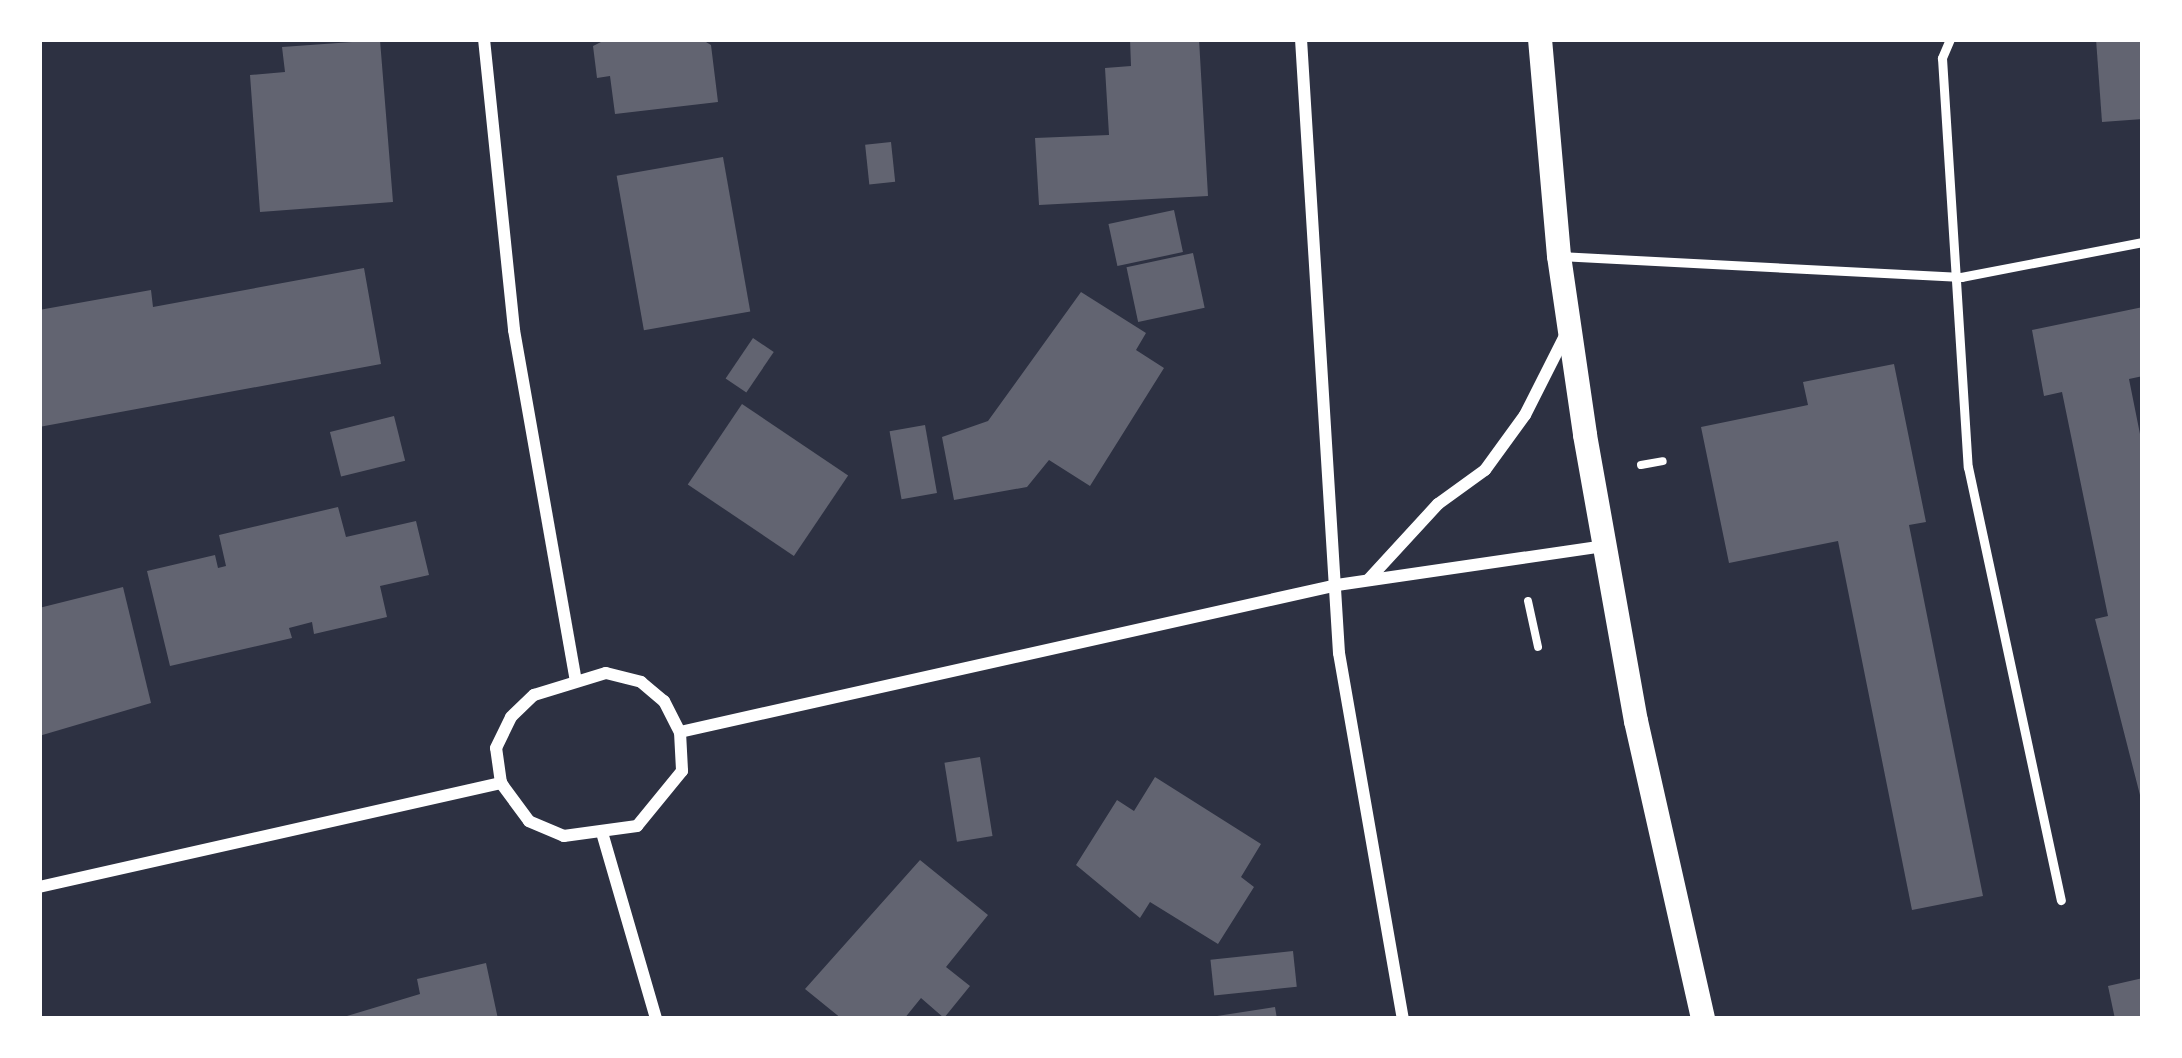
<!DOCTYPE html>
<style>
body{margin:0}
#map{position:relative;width:2182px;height:1058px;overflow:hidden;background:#2d3142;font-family:"IBM Plex Sans",sans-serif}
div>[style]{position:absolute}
.building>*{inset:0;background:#626471;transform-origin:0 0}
.path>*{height:8px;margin:-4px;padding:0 4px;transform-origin:4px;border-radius:4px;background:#fff}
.service>*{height:9px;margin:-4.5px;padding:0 4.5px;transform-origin:4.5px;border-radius:4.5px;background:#fff}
.minor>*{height:12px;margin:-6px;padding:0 6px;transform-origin:6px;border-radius:6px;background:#fff}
.secondary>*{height:24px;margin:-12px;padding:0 12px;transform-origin:12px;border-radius:12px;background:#fff}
span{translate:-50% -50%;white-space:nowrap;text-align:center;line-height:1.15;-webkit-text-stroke:10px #fff;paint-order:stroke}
.frame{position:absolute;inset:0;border:42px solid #fff;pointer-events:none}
</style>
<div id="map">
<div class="building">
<div style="clip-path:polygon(607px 39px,701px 39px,711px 45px,718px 102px,615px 114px,610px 76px,597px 78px,593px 46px)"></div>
<div style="clip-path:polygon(1130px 39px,1199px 39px,1208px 196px,1039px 205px,1035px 138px,1109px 135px,1105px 68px,1131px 66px)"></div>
<div style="clip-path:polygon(2096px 39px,2143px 39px,2143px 119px,2102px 122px)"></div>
<div style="clip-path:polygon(380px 40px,393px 202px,260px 212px,250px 75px,285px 72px,282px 47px)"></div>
<div style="left:891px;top:142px;width:40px;height:26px;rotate:84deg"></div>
<div style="left:723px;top:157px;width:157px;height:108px;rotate:80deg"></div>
<div style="left:1174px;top:210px;width:43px;height:67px;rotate:78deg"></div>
<div style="left:1193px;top:253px;width:56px;height:68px;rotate:78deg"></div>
<div style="clip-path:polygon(364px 268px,381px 364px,39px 427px,39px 310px,151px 290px,153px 307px)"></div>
<div style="clip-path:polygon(1081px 292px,1146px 333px,1136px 350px,1164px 368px,1090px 486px,1049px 460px,1027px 487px,954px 500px,942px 437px,988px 421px)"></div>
<div style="clip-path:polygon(2143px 307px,2143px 376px,2129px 379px,2143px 449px,2141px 799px,2095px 619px,2108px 616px,2062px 392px,2044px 396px,2032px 330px)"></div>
<div style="left:753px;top:338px;width:25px;height:49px;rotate:34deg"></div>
<div style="clip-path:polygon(1894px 364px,1926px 522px,1909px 525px,1983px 896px,1912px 910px,1838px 541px,1729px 563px,1701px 427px,1808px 405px,1803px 382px)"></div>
<div style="left:742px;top:404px;width:128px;height:97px;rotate:34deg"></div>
<div style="left:394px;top:416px;width:46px;height:66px;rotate:76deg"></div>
<div style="left:925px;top:425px;width:69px;height:36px;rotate:80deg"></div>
<div style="clip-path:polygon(338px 507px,346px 537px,416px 521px,429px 575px,380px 586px,387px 617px,314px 634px,312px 622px,289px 628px,292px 638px,170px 666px,147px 571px,215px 555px,218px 568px,226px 566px,219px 535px)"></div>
<div style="clip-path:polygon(123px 587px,151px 703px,39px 736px,39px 608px)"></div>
<div style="left:980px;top:757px;width:80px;height:36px;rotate:81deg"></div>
<div style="clip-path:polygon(1155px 777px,1261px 844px,1241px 877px,1254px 887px,1218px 944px,1150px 902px,1140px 918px,1076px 865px,1117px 800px,1134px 811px)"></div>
<div style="clip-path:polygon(920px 860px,988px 915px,946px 967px,970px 986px,944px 1018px,921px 998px,904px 1019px,842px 1019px,805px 989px)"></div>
<div style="left:1293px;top:951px;width:36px;height:83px;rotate:84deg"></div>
<div style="clip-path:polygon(486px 963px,498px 1019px,337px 1019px,420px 994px,417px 979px)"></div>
<div style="clip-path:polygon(2143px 978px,2143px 1019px,2115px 1019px,2108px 986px)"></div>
<div style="clip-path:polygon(1275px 1007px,1277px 1019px,1217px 1019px,1217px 1016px)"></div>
</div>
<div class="path">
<div style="left:1641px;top:465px;width:22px;rotate:-10deg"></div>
<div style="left:1528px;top:601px;width:47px;rotate:77.7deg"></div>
</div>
<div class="service">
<div style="left:1950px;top:39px;width:21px;rotate:113deg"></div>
<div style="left:1942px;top:58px;width:410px;rotate:86.4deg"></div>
<div style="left:1968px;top:467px;width:443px;rotate:77.9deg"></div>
<div style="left:1559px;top:256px;width:403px;rotate:3deg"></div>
<div style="left:1961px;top:277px;width:185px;rotate:-10.9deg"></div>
</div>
<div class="minor">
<div style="left:484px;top:39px;width:293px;rotate:84.1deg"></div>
<div style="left:514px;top:330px;width:352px;rotate:80deg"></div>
<div style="left:1301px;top:39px;width:615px;rotate:86.46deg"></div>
<div style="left:1339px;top:653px;width:372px;rotate:80.1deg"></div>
<div style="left:1369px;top:579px;width:102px;rotate:-47.4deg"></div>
<div style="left:1438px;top:504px;width:58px;rotate:-35.9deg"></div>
<div style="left:1485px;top:470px;width:68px;rotate:-54deg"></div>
<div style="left:1525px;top:415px;width:93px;rotate:-63.2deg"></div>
<div style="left:606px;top:673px;width:36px;rotate:14deg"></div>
<div style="left:641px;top:682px;width:30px;rotate:40deg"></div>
<div style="left:664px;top:701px;width:35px;rotate:63deg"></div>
<div style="left:680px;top:732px;width:39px;rotate:87deg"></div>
<div style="left:682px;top:771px;width:71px;rotate:129.3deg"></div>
<div style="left:637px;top:826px;width:74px;rotate:172.2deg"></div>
<div style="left:564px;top:836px;width:38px;rotate:-157deg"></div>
<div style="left:529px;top:821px;width:47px;rotate:-126.4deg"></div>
<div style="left:501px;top:783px;width:35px;rotate:-98deg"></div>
<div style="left:496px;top:748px;width:34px;rotate:-64deg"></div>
<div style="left:511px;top:717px;width:32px;rotate:-44deg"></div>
<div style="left:534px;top:695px;width:75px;rotate:-17deg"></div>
<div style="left:680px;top:732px;width:673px;rotate:-12.61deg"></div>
<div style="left:1337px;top:585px;width:271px;rotate:-8.3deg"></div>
<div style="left:603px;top:836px;width:191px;rotate:73.8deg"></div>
<div style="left:39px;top:887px;width:474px;rotate:-12.7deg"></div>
</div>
<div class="secondary">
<div style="left:1540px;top:39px;width:218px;rotate:85deg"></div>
<div style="left:1559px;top:256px;width:181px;rotate:81.7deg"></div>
<div style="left:1585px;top:435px;width:291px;rotate:79.9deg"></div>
<div style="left:1636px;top:721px;width:305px;rotate:77.3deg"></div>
</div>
<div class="frame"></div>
</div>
